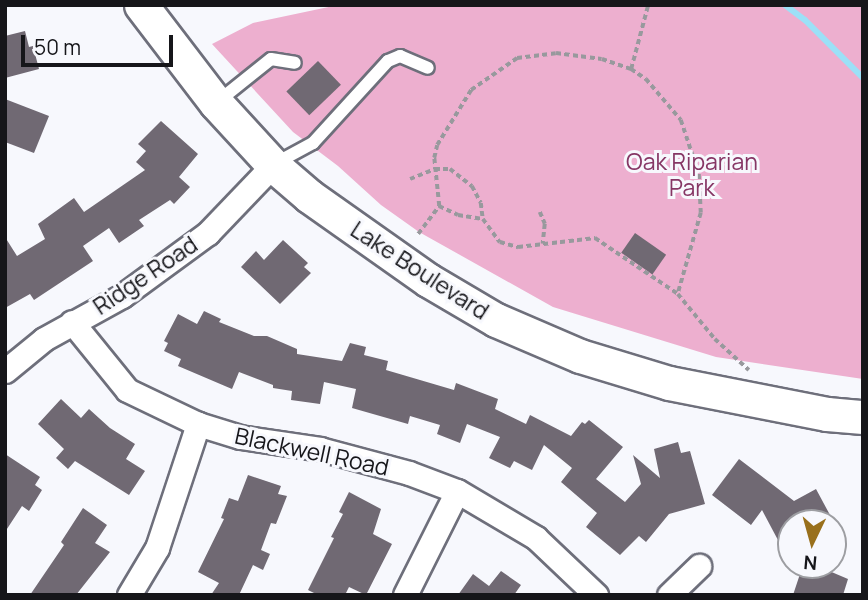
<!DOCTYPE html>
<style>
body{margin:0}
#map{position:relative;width:868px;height:600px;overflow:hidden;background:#f7f8fd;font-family:Manrope,sans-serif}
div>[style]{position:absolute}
.green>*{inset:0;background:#edafcf}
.stream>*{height:6px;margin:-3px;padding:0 3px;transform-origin:3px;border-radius:3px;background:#9ce0f7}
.building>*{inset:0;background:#706973;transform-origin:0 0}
.path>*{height:3.5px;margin-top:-1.75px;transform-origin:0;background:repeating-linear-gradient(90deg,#98999d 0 5px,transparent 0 8.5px)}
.roads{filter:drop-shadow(2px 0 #6e6f7b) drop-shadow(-2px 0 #6e6f7b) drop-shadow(0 2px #6e6f7b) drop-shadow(0 -2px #6e6f7b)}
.service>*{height:12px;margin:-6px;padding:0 6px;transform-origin:6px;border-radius:6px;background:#fff}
.minor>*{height:23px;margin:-11.5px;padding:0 11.5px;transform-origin:11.5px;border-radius:11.5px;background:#fff}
.secondary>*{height:33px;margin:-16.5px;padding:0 16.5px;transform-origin:16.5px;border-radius:16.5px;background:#fff}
span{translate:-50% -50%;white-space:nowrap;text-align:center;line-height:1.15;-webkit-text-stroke:6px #f7f8fd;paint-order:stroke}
.park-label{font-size:23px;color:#863665}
.street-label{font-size:23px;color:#16161a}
.frame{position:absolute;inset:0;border:7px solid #16161a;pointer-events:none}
.north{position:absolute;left:777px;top:509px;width:70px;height:70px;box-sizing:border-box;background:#f7f8fd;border:2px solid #9d9ea2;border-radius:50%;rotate:185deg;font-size:19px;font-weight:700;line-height:28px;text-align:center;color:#16161a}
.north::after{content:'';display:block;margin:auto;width:24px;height:32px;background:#99701c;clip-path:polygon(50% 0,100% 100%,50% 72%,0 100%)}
.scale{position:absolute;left:21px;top:35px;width:152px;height:32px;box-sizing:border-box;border:4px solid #16161a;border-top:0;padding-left:9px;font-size:21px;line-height:24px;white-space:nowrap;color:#16161a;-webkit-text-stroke:5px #f7f8fd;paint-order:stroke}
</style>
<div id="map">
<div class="green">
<div style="clip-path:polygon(338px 5px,863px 5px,863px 379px,716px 357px,553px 307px,419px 232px,381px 205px,338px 166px,293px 132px,212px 44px,253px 23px)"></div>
</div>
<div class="stream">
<div style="left:785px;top:5px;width:25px;rotate:37deg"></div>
<div style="left:805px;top:20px;width:82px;rotate:45deg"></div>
</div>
<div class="building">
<div style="clip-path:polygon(25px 31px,29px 47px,33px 46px,39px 69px,5px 78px,5px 36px)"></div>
<div style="left:318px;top:61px;width:33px;height:44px;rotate:46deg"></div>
<div style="clip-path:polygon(5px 99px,49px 116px,34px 153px,5px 142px)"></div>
<div style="clip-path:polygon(161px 121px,198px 154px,179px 177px,190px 187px,174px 204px,170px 200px,139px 220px,144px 226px,119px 243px,109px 228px,83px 246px,93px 261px,34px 300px,30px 294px,5px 308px,5px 237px,17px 256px,45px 239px,38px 224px,74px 198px,84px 212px,145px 170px,136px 162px,146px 151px,138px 144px)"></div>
<div style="left:635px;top:233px;width:38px;height:24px;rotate:35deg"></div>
<div style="clip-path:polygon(283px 240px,308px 263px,304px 267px,311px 273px,280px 304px,241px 267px,256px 251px,264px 260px)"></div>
<div style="clip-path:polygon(204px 311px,221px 319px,219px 322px,254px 336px,267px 336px,297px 349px,297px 354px,342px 361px,350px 343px,366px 347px,364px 355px,388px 361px,386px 370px,454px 390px,456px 383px,498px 399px,495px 409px,526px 424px,530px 415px,571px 436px,582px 422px,585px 424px,589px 420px,623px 447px,596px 479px,625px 502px,641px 484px,633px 455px,660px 478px,654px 449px,678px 442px,681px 453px,690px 451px,705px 504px,669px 514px,646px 542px,639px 536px,620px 555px,586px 527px,597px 513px,561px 482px,572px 468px,544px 445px,532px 470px,514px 461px,510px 468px,489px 458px,500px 437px,467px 424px,460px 443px,437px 434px,440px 425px,410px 416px,408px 424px,352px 408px,356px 389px,324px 382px,320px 404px,291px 400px,292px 391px,273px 388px,273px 385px,239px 372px,232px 389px,178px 366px,181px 359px,164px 351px,168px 343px,164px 341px,178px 314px,197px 324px)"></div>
<div style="clip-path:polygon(61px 399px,81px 418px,89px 409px,110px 428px,135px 444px,126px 459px,145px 471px,129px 495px,75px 461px,68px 469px,56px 458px,64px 449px,38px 424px)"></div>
<div style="clip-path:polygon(5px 454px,40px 477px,35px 485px,42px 490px,29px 511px,22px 506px,5px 532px)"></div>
<div style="clip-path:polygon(739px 459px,794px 501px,816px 489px,830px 515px,814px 523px,791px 523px,791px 535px,779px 542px,762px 510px,751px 525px,712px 495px)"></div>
<div style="clip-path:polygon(248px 475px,281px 486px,278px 494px,287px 496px,276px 524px,271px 523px,261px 550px,270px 554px,263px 570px,253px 565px,239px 595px,211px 595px,219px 583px,198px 572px,224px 519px,221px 518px,229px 498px,238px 501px)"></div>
<div style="clip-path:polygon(349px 492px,381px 509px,373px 534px,392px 544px,366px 595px,349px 587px,345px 595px,318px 595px,308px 590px,334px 538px,331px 537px,343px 514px,339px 512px)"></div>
<div style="clip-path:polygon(83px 508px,107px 525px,95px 543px,110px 552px,76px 595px,30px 595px,64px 545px,61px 542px)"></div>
<div style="clip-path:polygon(803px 565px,815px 565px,848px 579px,843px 595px,793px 595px)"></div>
<div style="clip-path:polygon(501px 571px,521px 585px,514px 595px,458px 595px,473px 574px,489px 586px)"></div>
</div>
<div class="path">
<div style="left:631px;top:69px;width:66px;rotate:-75.1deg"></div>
<div style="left:410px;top:179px;width:27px;rotate:-22deg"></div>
<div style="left:435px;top:169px;width:15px"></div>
<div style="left:450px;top:169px;width:28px;rotate:38deg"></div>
<div style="left:472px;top:186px;width:19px;rotate:62deg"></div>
<div style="left:481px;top:203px;width:16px;rotate:83deg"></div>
<div style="left:483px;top:219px;width:29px;rotate:54deg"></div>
<div style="left:500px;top:242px;width:19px;rotate:16deg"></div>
<div style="left:518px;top:247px;width:78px;rotate:-6.7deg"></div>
<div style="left:595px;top:238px;width:100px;rotate:34deg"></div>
<div style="left:439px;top:206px;width:48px;rotate:-95.9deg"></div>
<div style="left:434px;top:158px;width:13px;rotate:-77deg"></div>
<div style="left:437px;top:145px;width:65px;rotate:-58.3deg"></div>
<div style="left:471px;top:90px;width:56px;rotate:-34.8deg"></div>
<div style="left:517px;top:58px;width:39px;rotate:-7deg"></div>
<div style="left:556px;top:53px;width:46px;rotate:7.4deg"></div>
<div style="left:602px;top:59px;width:31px;rotate:19deg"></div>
<div style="left:631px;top:69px;width:18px;rotate:34deg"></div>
<div style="left:646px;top:79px;width:54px;rotate:49.5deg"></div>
<div style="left:681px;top:120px;width:57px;rotate:71.6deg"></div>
<div style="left:699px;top:174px;width:39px;rotate:87deg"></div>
<div style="left:701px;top:213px;width:84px;rotate:105.9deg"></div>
<div style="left:678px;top:294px;width:58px;rotate:50.6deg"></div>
<div style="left:715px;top:339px;width:46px;rotate:42.4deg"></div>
<div style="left:540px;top:212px;width:13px;rotate:67deg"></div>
<div style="left:545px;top:224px;width:20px;rotate:96deg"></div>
<div style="left:418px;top:234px;width:35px;rotate:-53deg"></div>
<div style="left:439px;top:206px;width:21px;rotate:25deg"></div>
<div style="left:458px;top:215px;width:25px;rotate:9deg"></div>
</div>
<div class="roads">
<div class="service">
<div style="left:216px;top:103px;width:70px;rotate:-38.7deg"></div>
<div style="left:271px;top:59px;width:24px;rotate:9deg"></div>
<div style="left:276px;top:163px;width:42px;rotate:-28.4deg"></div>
<div style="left:313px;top:143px;width:111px;rotate:-47.6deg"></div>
<div style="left:388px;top:61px;width:13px;rotate:-23deg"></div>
<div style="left:400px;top:56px;width:30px;rotate:23deg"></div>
</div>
<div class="minor">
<div style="left:72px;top:322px;width:87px;rotate:51deg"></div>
<div style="left:127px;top:390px;width:79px;rotate:25.6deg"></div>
<div style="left:198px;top:424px;width:44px;rotate:17.2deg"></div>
<div style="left:240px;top:437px;width:81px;rotate:8.5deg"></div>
<div style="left:320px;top:449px;width:92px;rotate:15.1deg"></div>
<div style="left:409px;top:473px;width:51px;rotate:20.6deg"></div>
<div style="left:457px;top:491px;width:92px;rotate:30.7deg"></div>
<div style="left:536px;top:538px;width:83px;rotate:43.5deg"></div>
<div style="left:5px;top:371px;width:50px;rotate:-39.4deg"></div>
<div style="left:44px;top:339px;width:89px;rotate:-28.9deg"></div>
<div style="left:122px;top:296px;width:107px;rotate:-36.2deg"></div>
<div style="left:208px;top:233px;width:94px;rotate:-46.3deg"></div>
<div style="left:129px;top:595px;width:55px;rotate:-59.2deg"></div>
<div style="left:157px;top:548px;width:131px;rotate:-71.7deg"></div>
<div style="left:405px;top:595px;width:116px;rotate:-63.4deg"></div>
<div style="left:669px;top:595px;width:42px;rotate:-44deg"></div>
</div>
<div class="secondary">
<div style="left:141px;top:5px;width:123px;rotate:52.6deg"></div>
<div style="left:216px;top:103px;width:84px;rotate:47.4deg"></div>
<div style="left:273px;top:165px;width:48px;rotate:40.7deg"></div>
<div style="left:309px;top:196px;width:146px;rotate:35.2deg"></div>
<div style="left:428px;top:280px;width:79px;rotate:30.5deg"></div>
<div style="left:496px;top:320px;width:91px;rotate:23.2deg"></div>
<div style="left:580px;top:356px;width:93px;rotate:16.9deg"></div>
<div style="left:669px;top:383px;width:161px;rotate:11.1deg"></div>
<div style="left:827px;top:414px;width:36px;rotate:5deg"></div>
</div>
</div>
<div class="park-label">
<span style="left:692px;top:174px">Oak Riparian<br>Park</span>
</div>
<div class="street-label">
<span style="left:420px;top:270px;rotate:33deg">Lake Boulevard</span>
<span style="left:145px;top:275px;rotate:-34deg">Ridge Road</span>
<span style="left:312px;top:451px;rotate:12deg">Blackwell Road</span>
</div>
<div class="frame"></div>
<div class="north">N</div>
<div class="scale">50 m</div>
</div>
